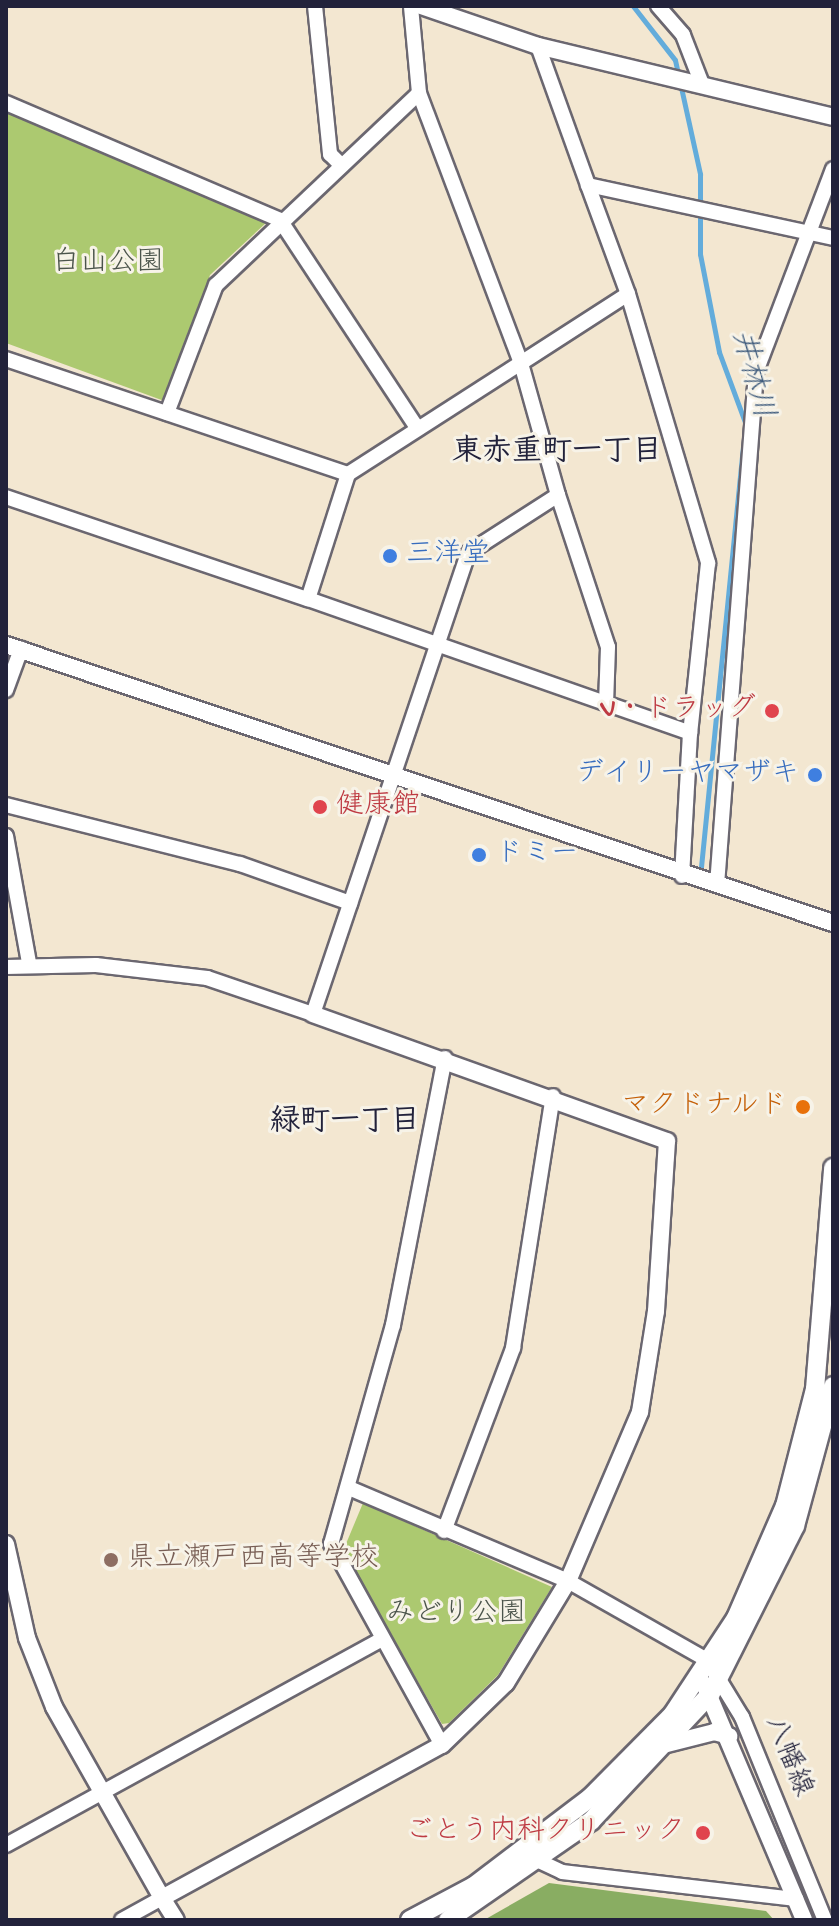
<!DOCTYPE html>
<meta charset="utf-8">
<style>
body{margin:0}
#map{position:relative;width:839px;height:1926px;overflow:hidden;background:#f3e7d1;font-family:"Gochi Hand","Klee One",sans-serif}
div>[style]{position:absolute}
.green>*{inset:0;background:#acc970}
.forest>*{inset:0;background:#89ad62}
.stream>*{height:5px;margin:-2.5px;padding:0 2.5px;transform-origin:2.5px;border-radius:2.5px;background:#63acdb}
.roads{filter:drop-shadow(2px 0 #6b6770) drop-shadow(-2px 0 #6b6770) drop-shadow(0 2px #6b6770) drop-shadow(0 -2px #6b6770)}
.minor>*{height:14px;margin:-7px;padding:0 7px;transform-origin:7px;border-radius:7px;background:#fff}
.tertiary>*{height:16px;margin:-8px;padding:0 8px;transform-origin:8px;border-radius:8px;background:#fff}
.secondary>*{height:18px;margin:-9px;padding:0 9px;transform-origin:9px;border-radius:9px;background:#fff}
.dots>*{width:22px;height:22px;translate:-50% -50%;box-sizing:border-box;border:4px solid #f7f3e8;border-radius:50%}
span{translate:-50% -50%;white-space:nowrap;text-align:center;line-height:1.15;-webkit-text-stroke:6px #f7f3e8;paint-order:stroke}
.park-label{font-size:28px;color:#4b544b}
.shop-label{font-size:28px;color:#366cbe}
.left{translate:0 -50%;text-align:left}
.right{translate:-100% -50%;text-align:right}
.health-label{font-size:28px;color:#be3a42}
.food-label{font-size:28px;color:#c56008}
.education-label{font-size:28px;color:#785e54}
.street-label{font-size:28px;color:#22223b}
.water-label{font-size:30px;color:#3c597b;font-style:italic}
.neighbourhood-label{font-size:30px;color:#22223b;font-weight:700}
.frame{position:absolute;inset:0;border:8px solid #22223b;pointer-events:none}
</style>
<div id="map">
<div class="green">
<div style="clip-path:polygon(6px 111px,268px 221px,210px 275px,167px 402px,6px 343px)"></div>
<div style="clip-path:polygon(363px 1503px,552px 1587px,498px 1675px,449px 1723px,442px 1724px,343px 1551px)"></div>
</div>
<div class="forest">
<div style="clip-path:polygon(549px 1883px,766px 1911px,774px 1920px,484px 1920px)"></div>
</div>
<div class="stream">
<div style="left:633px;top:6px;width:68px;rotate:52.1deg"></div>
<div style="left:675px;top:60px;width:117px;rotate:77.6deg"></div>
<div style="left:700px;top:174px;width:80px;rotate:90deg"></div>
<div style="left:700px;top:254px;width:100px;rotate:79deg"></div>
<div style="left:719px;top:352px;width:78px;rotate:69.7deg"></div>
<div style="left:701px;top:867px;width:422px;rotate:-84.3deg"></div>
</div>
<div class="roads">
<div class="minor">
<div style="left:315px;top:6px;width:149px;rotate:84.2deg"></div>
<div style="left:330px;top:154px;width:16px;rotate:45deg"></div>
<div style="left:658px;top:6px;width:38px;rotate:49deg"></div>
<div style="left:683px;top:35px;width:53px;rotate:68.8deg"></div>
<div style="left:538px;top:46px;width:148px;rotate:70.2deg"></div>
<div style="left:6px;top:103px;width:298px;rotate:23.1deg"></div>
<div style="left:280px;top:220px;width:249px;rotate:56.6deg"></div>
<div style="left:628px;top:294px;width:281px;rotate:73.4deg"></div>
<div style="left:708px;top:563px;width:171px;rotate:96deg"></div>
<div style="left:6px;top:359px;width:361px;rotate:18.6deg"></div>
<div style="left:348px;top:474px;width:131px;rotate:107.7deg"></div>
<div style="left:308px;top:599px;width:405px;rotate:19.3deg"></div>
<div style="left:690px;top:733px;width:143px;rotate:93.2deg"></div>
<div style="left:167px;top:413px;width:137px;rotate:-69.1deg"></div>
<div style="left:216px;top:285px;width:279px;rotate:-43.4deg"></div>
<div style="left:348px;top:474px;width:206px;rotate:-32.7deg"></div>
<div style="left:521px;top:363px;width:289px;rotate:-110.7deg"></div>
<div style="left:419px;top:93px;width:87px;rotate:-95.3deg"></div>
<div style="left:558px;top:495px;width:160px;rotate:71.8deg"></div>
<div style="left:608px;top:647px;width:56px;rotate:92deg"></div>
<div style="left:6px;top:497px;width:319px;rotate:18.7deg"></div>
<div style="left:6px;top:690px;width:44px;rotate:-69.9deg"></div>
<div style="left:6px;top:805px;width:241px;rotate:14.2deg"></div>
<div style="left:240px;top:864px;width:117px;rotate:19.5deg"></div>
<div style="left:6px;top:836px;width:128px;rotate:79.7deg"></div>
<div style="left:717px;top:885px;width:514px;rotate:-85.65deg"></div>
<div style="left:756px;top:372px;width:217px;rotate:-69.2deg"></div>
<div style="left:6px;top:967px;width:90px;rotate:-1.3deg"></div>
<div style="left:96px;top:965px;width:112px;rotate:6.7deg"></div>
<div style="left:207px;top:978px;width:112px;rotate:18.8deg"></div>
<div style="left:313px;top:1014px;width:486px;rotate:-71.4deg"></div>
<div style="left:468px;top:553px;width:107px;rotate:-32.8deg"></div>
<div style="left:558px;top:495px;width:137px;rotate:-105.7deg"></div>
<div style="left:521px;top:363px;width:127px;rotate:-32.8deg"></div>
<div style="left:628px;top:294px;width:116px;rotate:-110.2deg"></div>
<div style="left:588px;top:185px;width:251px;rotate:12.2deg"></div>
<div style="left:349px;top:1488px;width:238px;rotate:23deg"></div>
<div style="left:568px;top:1581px;width:162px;rotate:29.6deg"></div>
<div style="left:444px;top:1531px;width:196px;rotate:-69.3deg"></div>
<div style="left:513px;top:1348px;width:255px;rotate:-81deg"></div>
<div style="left:715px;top:1673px;width:52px;rotate:58.5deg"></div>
<div style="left:742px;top:1717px;width:219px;rotate:67.8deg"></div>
<div style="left:442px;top:1745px;width:230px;rotate:-118.9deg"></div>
<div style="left:331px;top:1544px;width:228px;rotate:-74.2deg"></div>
<div style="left:393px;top:1325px;width:272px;rotate:-79deg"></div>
<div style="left:6px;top:1845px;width:429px;rotate:-28.7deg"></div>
<div style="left:541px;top:1862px;width:23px;rotate:25deg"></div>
<div style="left:562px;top:1872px;width:236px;rotate:6.6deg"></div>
<div style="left:122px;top:1920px;width:46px;rotate:-28.8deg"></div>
</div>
<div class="tertiary">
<div style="left:421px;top:6px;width:124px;rotate:18.9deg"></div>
<div style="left:538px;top:46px;width:303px;rotate:13.5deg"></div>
<div style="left:6px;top:645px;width:872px;rotate:18.58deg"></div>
<div style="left:6px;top:1544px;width:96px;rotate:77.4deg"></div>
<div style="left:27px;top:1638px;width:74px;rotate:68.6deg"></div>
<div style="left:54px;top:1707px;width:219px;rotate:60.5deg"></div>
<div style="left:162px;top:1898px;width:319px;rotate:-28.7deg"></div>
<div style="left:442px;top:1745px;width:89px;rotate:-44.1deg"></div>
<div style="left:506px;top:1683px;width:119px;rotate:-58.7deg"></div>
<div style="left:568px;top:1581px;width:184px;rotate:-66.9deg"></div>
<div style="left:640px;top:1412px;width:102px;rotate:-81deg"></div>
<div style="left:656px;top:1311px;width:170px;rotate:-86.3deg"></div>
<div style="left:667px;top:1141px;width:376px;rotate:-160.3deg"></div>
<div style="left:704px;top:1684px;width:256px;rotate:67deg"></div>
<div style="left:667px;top:1744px;width:49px;rotate:-14.3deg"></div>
<div style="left:714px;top:1732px;width:16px;rotate:15deg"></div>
<div style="left:162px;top:1898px;width:26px;rotate:58deg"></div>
</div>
<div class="secondary">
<div style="left:410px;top:1920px;width:72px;rotate:-28deg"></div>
<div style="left:474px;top:1886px;width:146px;rotate:-37.2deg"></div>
<div style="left:590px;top:1798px;width:118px;rotate:-45.3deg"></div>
<div style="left:673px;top:1714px;width:115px;rotate:-56.7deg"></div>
<div style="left:736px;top:1618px;width:122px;rotate:-66.4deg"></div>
<div style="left:785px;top:1506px;width:121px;rotate:-75.6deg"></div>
<div style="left:815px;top:1389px;width:222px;rotate:-85.3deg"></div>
<div style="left:448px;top:1920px;width:174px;rotate:-34.7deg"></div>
<div style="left:591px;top:1821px;width:175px;rotate:-46.8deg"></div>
<div style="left:711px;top:1693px;width:187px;rotate:-63.3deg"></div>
<div style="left:795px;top:1526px;width:145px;rotate:-74.8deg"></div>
</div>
</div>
<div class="dots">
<div style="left:390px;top:556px;background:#3f7fe0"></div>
<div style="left:772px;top:711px;background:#e0444e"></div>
<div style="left:815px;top:775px;background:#3f7fe0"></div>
<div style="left:320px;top:807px;background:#e0444e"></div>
<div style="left:479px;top:855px;background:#3f7fe0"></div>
<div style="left:803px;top:1107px;background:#e8710a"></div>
<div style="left:111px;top:1560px;background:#8d6e63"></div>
<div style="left:703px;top:1833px;background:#e0444e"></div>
</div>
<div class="park-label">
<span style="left:108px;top:264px">白山公園</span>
<span style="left:456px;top:1615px">みどり公園</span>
</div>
<div class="shop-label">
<span class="left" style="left:406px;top:556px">三洋堂</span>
<span class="right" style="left:799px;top:775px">デイリーヤマザキ</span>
<span class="left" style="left:495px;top:855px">ドミー</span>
</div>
<div class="health-label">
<span class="right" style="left:756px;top:711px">V・ドラッグ</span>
<span class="left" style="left:336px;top:807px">健康館</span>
<span class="right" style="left:685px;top:1833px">ごとう内科クリニック</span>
</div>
<div class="food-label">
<span class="right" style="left:787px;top:1107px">マクドナルド</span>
</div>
<div class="education-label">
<span class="left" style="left:127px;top:1560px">県立瀬戸西高等学校</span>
</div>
<div class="street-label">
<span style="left:787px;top:1757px;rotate:68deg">八幡線</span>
</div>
<div class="water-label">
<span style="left:750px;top:375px;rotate:75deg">井林川</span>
</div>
<div class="neighbourhood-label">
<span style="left:557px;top:454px">東赤重町一丁目</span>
<span style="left:345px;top:1124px">緑町一丁目</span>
</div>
<div class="frame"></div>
</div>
